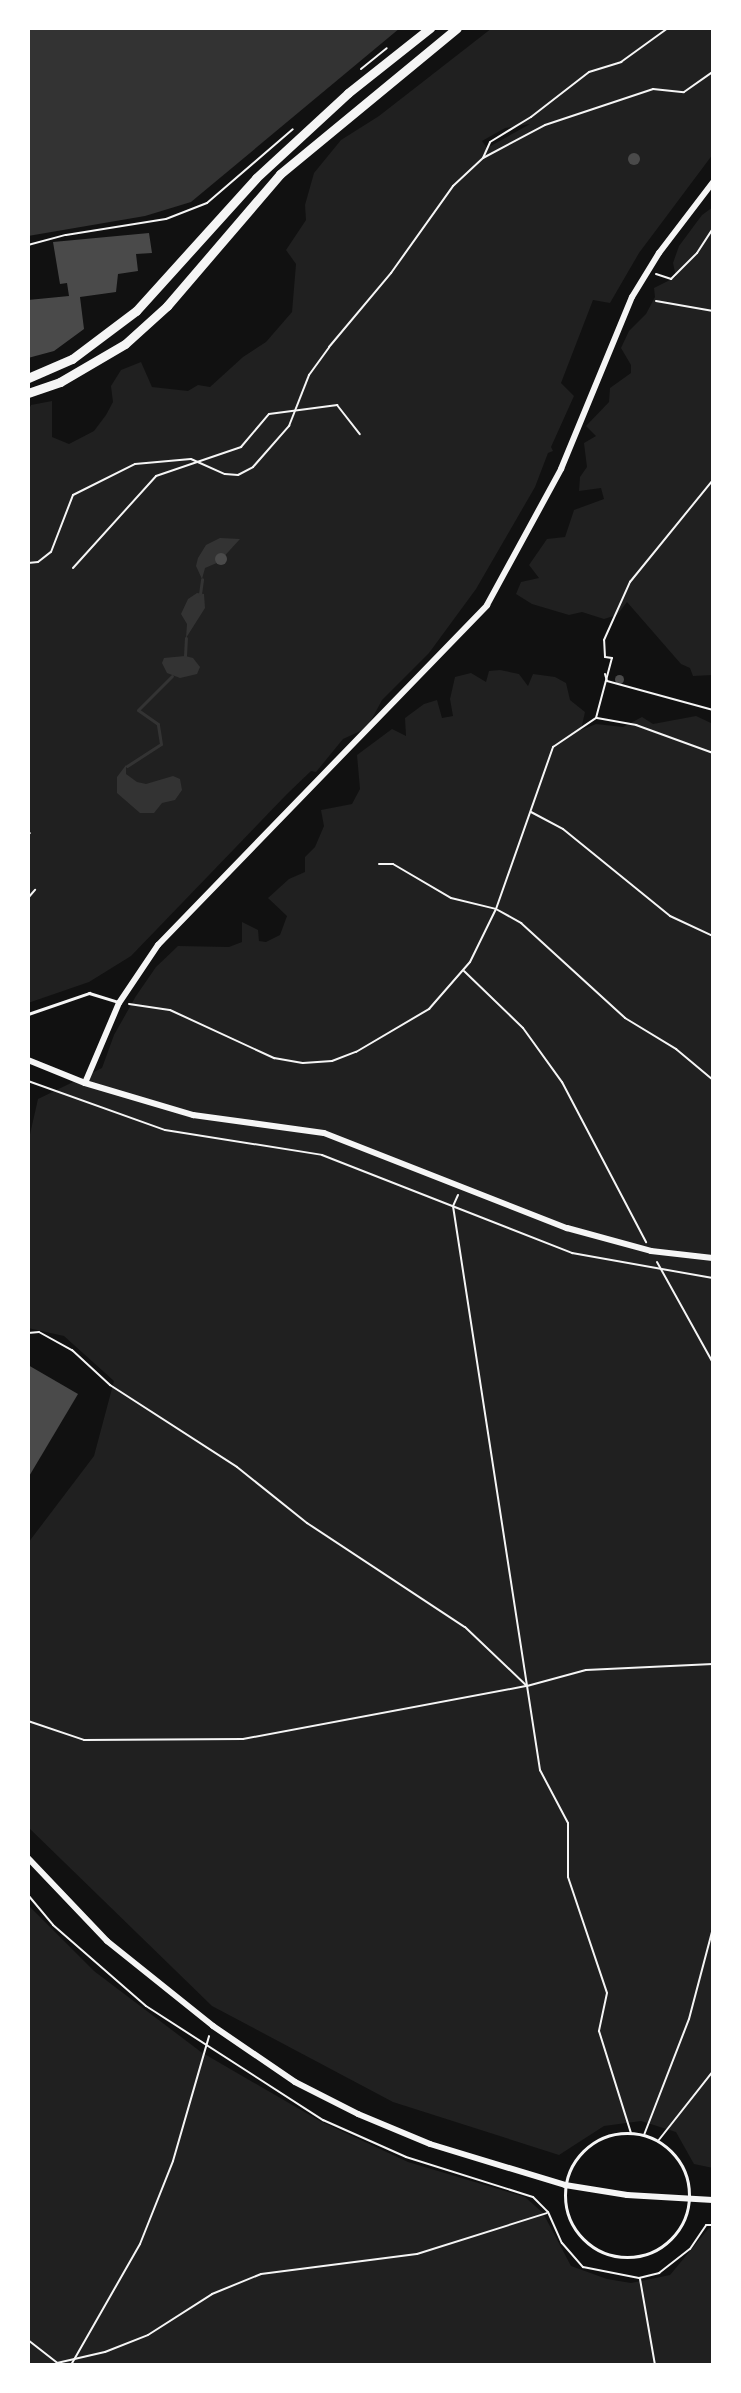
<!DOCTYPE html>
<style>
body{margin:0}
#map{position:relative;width:741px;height:2393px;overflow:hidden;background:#111;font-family:"Crimson Pro",serif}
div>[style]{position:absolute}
.green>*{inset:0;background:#202020}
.water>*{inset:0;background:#333}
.stream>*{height:3px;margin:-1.5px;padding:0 1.5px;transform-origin:1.5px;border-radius:1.5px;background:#333}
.building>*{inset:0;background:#4a4a4a}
.round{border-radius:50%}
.path>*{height:2px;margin:-1px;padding:0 1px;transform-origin:1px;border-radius:1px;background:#f5f5f5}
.service>*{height:3px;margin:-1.5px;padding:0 1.5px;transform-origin:1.5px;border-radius:1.5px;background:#f5f5f5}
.service>.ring{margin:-1.5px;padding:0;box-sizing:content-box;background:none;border:3px solid #f5f5f5;border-radius:50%}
.minor>*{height:6px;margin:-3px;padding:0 3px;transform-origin:3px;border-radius:3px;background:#f5f5f5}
.trunk>*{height:9px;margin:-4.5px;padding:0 4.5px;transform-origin:4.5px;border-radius:4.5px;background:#f5f5f5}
span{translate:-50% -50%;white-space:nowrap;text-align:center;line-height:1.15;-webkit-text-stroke:7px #fff;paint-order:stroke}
.frame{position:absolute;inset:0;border:30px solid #fff;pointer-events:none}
</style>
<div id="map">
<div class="green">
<div style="clip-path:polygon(evenodd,492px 28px,713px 28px,713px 154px,639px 253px,610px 303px,593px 300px,561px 383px,574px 396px,551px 447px,553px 451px,548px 453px,535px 487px,476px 589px,429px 653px,382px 700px,367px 728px,343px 739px,316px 772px,311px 771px,287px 794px,131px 956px,89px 982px,28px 1003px,28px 411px,31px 405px,52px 401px,52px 437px,69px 444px,94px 431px,106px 415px,113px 402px,111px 386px,121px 370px,141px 362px,152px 387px,188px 391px,198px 385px,210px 387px,243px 357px,266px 342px,292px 312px,296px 264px,286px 250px,306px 220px,305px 205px,314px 173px,341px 140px,379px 116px,492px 28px,530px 124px,487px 148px,482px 141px,505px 128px,530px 124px)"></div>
<div style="clip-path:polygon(713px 207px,713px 675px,693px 676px,690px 668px,681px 664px,627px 602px,617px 615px,604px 619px,582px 612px,569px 615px,532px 604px,516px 594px,521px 582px,539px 578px,529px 565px,547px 539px,565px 537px,574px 510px,604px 499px,601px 488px,579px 491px,580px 477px,587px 467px,584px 443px,596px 436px,586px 426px,609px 402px,610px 388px,631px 373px,631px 365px,621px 348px,629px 331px,646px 314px,655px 297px,654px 288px,676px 277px,673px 263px,679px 246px,702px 215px)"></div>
<div style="clip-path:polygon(500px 670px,519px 674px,528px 686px,533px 674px,555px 677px,566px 683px,570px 700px,585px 712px,581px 730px,596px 724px,623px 727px,642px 717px,653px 724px,696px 716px,713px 724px,713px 2168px,694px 2164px,676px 2132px,641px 2121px,604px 2126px,559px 2155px,393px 2102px,212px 2006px,28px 1827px,28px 1543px,94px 1456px,114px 1381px,64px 1336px,28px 1328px,28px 1143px,38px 1099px,102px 1068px,114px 1035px,136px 996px,156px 967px,178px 946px,229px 947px,242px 942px,242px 922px,258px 930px,259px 941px,266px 942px,280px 935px,287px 916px,268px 898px,289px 879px,305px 872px,305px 857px,315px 847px,324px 826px,321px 810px,352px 804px,360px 789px,357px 755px,392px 729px,406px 736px,405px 718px,424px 704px,437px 700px,442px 718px,453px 716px,450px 699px,455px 677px,471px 673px,486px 682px,489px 671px)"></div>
<div style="clip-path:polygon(28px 1905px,94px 1971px,201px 2052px,320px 2121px,408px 2162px,525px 2197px,543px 2213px,571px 2266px,607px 2279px,631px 2283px,670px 2275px,709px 2228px,713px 2228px,713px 2365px,28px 2365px)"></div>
</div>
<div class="water">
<div style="clip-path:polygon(28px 28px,400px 28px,191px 202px,145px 216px,28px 236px)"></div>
<div style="clip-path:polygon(220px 538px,240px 539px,219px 562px,205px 568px,202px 579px,196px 566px,198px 558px,206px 545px)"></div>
<div style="clip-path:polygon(197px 593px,204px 594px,205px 608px,186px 638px,187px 624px,181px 614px,188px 599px)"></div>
<div style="clip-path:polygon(185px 656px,193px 658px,200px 667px,197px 674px,180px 678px,167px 673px,162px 663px,164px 658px)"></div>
<div style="clip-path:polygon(126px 765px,126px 774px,137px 782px,146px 784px,173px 776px,180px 779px,182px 790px,175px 800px,162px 803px,154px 813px,140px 813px,117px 793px,117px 777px)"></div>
</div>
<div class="stream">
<div style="left:200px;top:594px;width:15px;rotate:-82deg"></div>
<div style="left:185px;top:656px;width:18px;rotate:-87deg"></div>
<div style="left:127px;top:766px;width:40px;rotate:-32.9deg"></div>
<div style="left:161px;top:744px;width:20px;rotate:-99deg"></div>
<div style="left:158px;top:724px;width:24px;rotate:-145deg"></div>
<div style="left:138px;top:710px;width:48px;rotate:-45deg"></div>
</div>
<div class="building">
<div class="round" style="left:628px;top:153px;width:12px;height:12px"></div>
<div style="clip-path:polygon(149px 233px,152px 253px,136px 254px,138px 271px,118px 274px,116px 292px,80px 297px,84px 329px,54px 351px,28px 358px,28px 300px,69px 296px,67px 283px,60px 284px,53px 242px)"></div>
<div class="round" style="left:215px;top:553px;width:12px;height:12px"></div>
<div class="round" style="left:614.5px;top:674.5px;width:9px;height:9px"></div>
<div style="clip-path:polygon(28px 1365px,78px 1394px,28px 1478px)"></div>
</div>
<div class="path">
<div style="left:361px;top:69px;width:33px;rotate:-39deg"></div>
<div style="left:483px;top:158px;width:70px;rotate:-28deg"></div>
<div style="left:545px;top:125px;width:114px;rotate:-18.4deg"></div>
<div style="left:653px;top:89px;width:31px;rotate:6deg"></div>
<div style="left:684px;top:92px;width:35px;rotate:-35deg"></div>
<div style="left:28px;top:245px;width:39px;rotate:-15deg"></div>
<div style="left:66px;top:235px;width:101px;rotate:-9.1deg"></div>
<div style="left:166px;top:219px;width:44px;rotate:-21.3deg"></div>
<div style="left:207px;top:203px;width:113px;rotate:-40.7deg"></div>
<div style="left:656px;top:274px;width:16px;rotate:18deg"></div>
<div style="left:671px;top:279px;width:37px;rotate:-45deg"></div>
<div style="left:697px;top:253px;width:30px;rotate:-57deg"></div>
<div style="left:656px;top:301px;width:58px;rotate:10deg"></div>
<div style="left:28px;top:563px;width:10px;rotate:-6deg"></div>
<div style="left:38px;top:562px;width:16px;rotate:-38deg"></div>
<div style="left:51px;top:552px;width:61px;rotate:-68.9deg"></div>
<div style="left:73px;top:495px;width:69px;rotate:-26.6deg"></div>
<div style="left:135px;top:464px;width:56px;rotate:-5.1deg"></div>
<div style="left:191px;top:459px;width:37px;rotate:24deg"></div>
<div style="left:225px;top:474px;width:13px;rotate:4deg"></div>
<div style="left:238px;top:475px;width:17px;rotate:-28deg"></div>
<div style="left:253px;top:467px;width:55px;rotate:-48.7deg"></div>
<div style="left:289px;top:426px;width:55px;rotate:-68.6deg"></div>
<div style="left:309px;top:375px;width:34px;rotate:-54deg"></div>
<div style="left:329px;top:347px;width:97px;rotate:-50deg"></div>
<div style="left:391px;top:273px;width:107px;rotate:-54.5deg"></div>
<div style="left:453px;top:186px;width:41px;rotate:-43deg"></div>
<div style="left:483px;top:158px;width:17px;rotate:-66deg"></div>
<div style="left:490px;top:142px;width:48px;rotate:-31.4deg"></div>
<div style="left:531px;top:117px;width:73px;rotate:-37.8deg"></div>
<div style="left:589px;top:72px;width:34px;rotate:-17deg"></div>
<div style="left:621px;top:62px;width:58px;rotate:-35.9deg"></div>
<div style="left:73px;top:568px;width:124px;rotate:-47.9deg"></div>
<div style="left:156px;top:476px;width:90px;rotate:-18.8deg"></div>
<div style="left:241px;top:447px;width:43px;rotate:-49.7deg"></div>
<div style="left:269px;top:414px;width:69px;rotate:-7.5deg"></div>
<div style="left:337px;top:405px;width:37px;rotate:52deg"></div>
<div style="left:605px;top:674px;width:7px;rotate:74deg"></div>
<div style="left:607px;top:681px;width:110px;rotate:15.3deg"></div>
<div style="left:597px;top:718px;width:40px;rotate:10deg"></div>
<div style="left:636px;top:725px;width:82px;rotate:20deg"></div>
<div style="left:531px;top:812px;width:36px;rotate:28deg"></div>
<div style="left:563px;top:829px;width:138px;rotate:39.1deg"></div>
<div style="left:670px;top:916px;width:47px;rotate:24.9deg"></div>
<div style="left:28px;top:834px;width:2px;rotate:-27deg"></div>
<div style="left:379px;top:864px;width:14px"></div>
<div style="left:393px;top:864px;width:67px;rotate:30.4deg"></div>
<div style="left:451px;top:898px;width:46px;rotate:13.7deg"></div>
<div style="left:496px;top:909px;width:29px;rotate:29deg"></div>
<div style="left:521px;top:923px;width:141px;rotate:42.4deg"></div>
<div style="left:625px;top:1018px;width:60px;rotate:31.3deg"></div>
<div style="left:676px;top:1049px;width:48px;rotate:40deg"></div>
<div style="left:28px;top:898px;width:11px;rotate:-49deg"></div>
<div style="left:464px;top:971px;width:82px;rotate:44deg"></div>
<div style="left:523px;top:1028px;width:67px;rotate:54.2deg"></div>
<div style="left:562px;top:1082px;width:181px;rotate:62.3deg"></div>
<div style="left:129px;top:1004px;width:41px;rotate:8.3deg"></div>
<div style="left:170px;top:1010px;width:115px;rotate:24.8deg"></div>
<div style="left:274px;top:1058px;width:29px;rotate:10deg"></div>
<div style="left:303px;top:1063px;width:29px;rotate:-4deg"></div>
<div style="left:332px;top:1061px;width:26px;rotate:-21deg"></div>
<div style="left:356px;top:1052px;width:85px;rotate:-30.5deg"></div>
<div style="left:429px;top:1009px;width:62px;rotate:-48.9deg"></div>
<div style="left:470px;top:962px;width:59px;rotate:-63.9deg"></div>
<div style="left:496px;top:909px;width:172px;rotate:-70.6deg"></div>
<div style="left:553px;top:747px;width:52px;rotate:-34deg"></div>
<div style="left:596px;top:718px;width:62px;rotate:-75.1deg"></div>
<div style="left:612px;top:658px;width:7px;rotate:-172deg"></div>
<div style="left:605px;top:657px;width:17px;rotate:-93deg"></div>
<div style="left:604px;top:640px;width:64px;rotate:-65.9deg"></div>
<div style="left:630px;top:582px;width:132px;rotate:-50.9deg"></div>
<div style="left:28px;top:1081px;width:145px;rotate:19.7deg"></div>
<div style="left:165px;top:1130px;width:159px;rotate:9deg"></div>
<div style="left:322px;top:1155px;width:269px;rotate:21.4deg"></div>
<div style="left:572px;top:1253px;width:143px;rotate:10.1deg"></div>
<div style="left:458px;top:1195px;width:12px;rotate:114deg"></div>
<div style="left:453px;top:1206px;width:571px;rotate:81.23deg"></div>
<div style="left:540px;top:1770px;width:60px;rotate:62.2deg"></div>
<div style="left:568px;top:1823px;width:54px;rotate:90deg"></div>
<div style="left:568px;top:1877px;width:122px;rotate:71.4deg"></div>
<div style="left:607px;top:1993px;width:39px;rotate:102deg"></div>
<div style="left:599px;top:2031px;width:107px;rotate:72.6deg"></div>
<div style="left:657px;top:1262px;width:115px;rotate:61deg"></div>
<div style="left:28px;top:1333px;width:11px;rotate:-5deg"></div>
<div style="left:39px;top:1332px;width:38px;rotate:29deg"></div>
<div style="left:72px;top:1350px;width:52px;rotate:42.6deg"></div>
<div style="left:110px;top:1385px;width:151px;rotate:32.8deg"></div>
<div style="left:237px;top:1467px;width:90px;rotate:38.7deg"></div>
<div style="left:307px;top:1523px;width:189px;rotate:33.4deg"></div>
<div style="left:465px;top:1627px;width:84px;rotate:43.6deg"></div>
<div style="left:28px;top:1721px;width:59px;rotate:18.7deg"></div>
<div style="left:84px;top:1740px;width:159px;rotate:-0.4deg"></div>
<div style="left:243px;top:1739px;width:289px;rotate:-10.6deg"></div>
<div style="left:527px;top:1686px;width:61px;rotate:-15.2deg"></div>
<div style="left:586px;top:1670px;width:127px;rotate:-2.7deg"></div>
<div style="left:28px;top:1895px;width:39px;rotate:50deg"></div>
<div style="left:53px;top:1925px;width:123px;rotate:41.1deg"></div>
<div style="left:146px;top:2006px;width:211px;rotate:32.8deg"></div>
<div style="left:323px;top:2120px;width:91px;rotate:24deg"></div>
<div style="left:406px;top:2157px;width:133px;rotate:17.5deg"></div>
<div style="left:533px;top:2197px;width:21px;rotate:45deg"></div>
<div style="left:548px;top:2212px;width:34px;rotate:66deg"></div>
<div style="left:562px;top:2243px;width:32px;rotate:49deg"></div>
<div style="left:583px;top:2267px;width:57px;rotate:11.1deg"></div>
<div style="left:639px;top:2278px;width:21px;rotate:-14deg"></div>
<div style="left:659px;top:2273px;width:39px;rotate:-38deg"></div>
<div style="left:690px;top:2249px;width:29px;rotate:-56deg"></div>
<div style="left:706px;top:2225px;width:7px"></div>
<div style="left:644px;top:2135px;width:124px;rotate:-68.8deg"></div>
<div style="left:689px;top:2019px;width:94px;rotate:-75.2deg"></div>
<div style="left:658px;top:2141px;width:89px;rotate:-51.8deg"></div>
<div style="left:640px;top:2279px;width:87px;rotate:80.1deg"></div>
<div style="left:28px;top:2340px;width:37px;rotate:38deg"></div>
<div style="left:57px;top:2363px;width:49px;rotate:-12.9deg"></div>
<div style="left:105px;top:2352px;width:46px;rotate:-21.6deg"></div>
<div style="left:148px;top:2335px;width:76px;rotate:-32.6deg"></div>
<div style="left:212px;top:2294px;width:53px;rotate:-22.2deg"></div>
<div style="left:261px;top:2274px;width:157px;rotate:-7.3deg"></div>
<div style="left:417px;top:2254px;width:136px;rotate:-17.5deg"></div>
<div style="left:71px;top:2365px;width:139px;rotate:-60.3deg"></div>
<div style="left:140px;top:2244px;width:89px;rotate:-68.3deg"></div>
<div style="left:173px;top:2161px;width:130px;rotate:-73.9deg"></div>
</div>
<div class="service">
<div style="left:28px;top:1014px;width:65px;rotate:-19deg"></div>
<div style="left:89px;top:993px;width:31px;rotate:17deg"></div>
<div class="ring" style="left:565px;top:2133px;width:121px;height:121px"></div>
</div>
<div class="minor">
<div style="left:28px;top:1060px;width:61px;rotate:22deg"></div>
<div style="left:85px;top:1083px;width:113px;rotate:16.5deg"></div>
<div style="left:193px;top:1115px;width:132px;rotate:7.8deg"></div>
<div style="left:324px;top:1133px;width:261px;rotate:21.4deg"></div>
<div style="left:567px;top:1228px;width:87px;rotate:15.3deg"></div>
<div style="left:651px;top:1251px;width:62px;rotate:6.4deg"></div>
<div style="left:85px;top:1083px;width:87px;rotate:-67deg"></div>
<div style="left:119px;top:1003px;width:70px;rotate:-56.1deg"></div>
<div style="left:158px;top:945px;width:473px;rotate:-45.9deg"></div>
<div style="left:487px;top:605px;width:155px;rotate:-61.4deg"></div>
<div style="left:561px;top:469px;width:186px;rotate:-67.6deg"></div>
<div style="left:632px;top:297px;width:52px;rotate:-58.5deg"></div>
<div style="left:659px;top:253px;width:89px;rotate:-52.7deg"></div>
<div style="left:28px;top:1858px;width:115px;rotate:46.4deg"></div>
<div style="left:107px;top:1941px;width:136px;rotate:38.7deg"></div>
<div style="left:213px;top:2026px;width:99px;rotate:34.3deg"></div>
<div style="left:295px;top:2082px;width:71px;rotate:26.9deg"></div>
<div style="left:358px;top:2114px;width:78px;rotate:22.6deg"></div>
<div style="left:430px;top:2144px;width:141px;rotate:16.9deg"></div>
<div style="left:565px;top:2185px;width:63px;rotate:9.2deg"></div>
<div style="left:627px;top:2195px;width:86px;rotate:3.3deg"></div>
</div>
<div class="trunk">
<div style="left:28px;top:378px;width:48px;rotate:-23.4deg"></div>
<div style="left:72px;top:359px;width:80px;rotate:-36.9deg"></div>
<div style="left:136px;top:311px;width:179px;rotate:-47.9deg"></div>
<div style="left:256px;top:178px;width:125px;rotate:-42.7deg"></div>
<div style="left:348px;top:93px;width:105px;rotate:-38.4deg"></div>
<div style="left:28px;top:393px;width:34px;rotate:-19deg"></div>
<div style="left:60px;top:382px;width:75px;rotate:-30.3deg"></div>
<div style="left:125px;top:344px;width:57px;rotate:-42.1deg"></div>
<div style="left:167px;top:306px;width:174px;rotate:-49.4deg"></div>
<div style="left:280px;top:174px;width:229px;rotate:-39.5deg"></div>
</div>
<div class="frame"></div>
</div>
